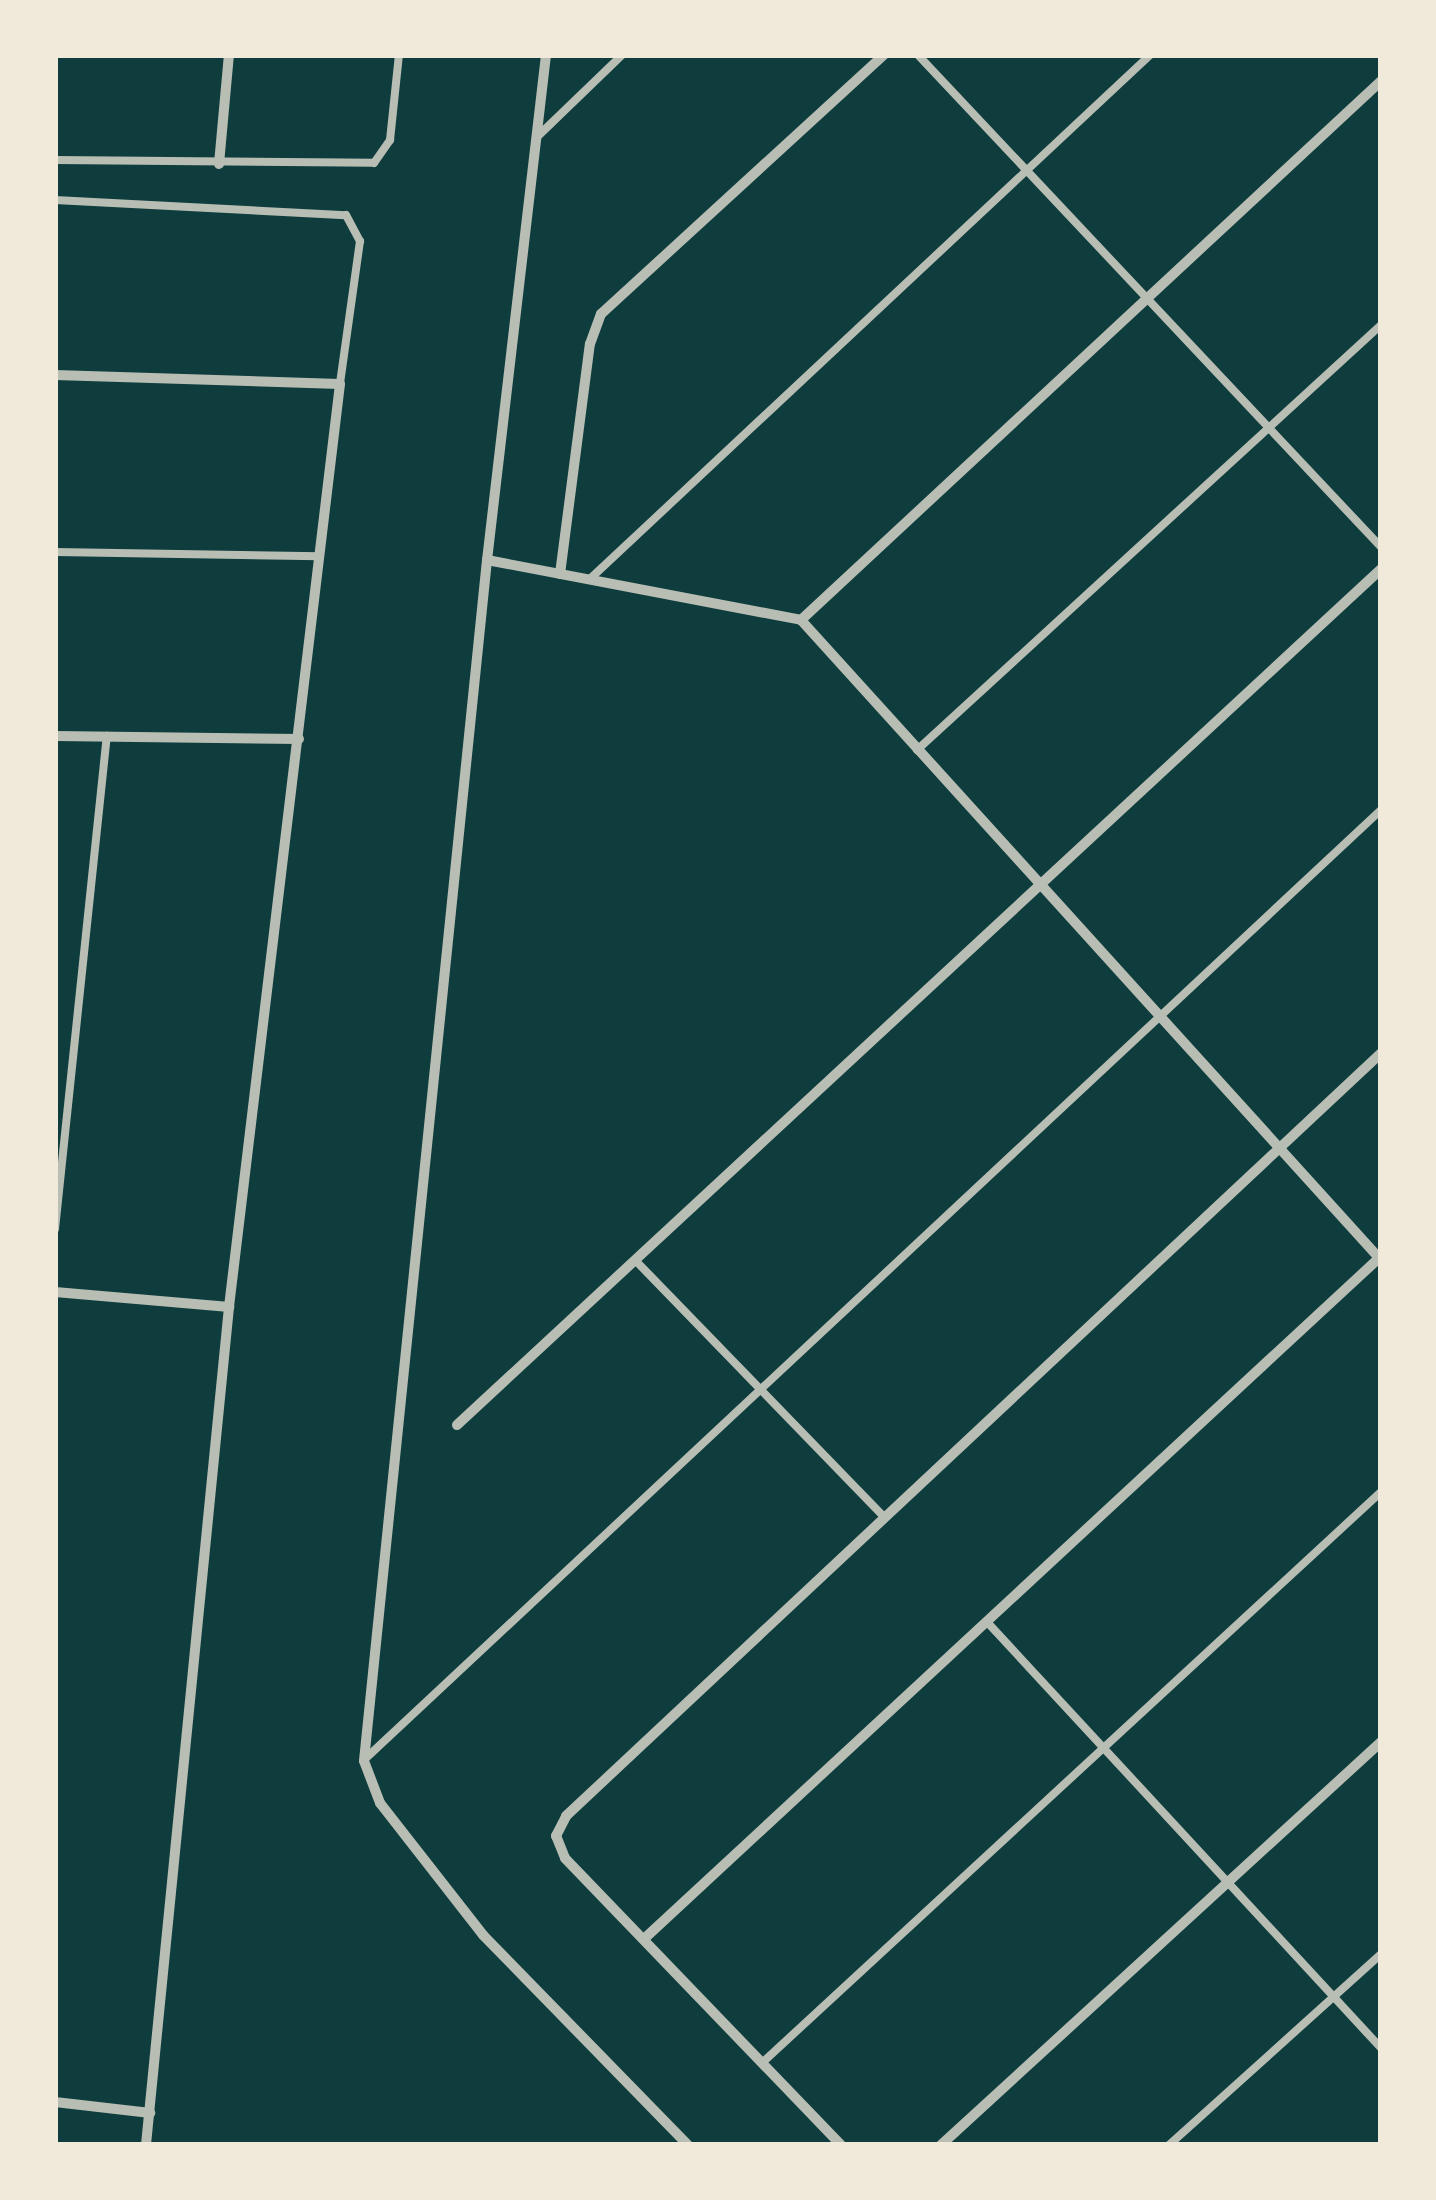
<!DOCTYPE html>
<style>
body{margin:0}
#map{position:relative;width:1436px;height:2200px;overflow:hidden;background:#0f3d3e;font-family:"Titillium Web",sans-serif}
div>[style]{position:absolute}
.service>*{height:8px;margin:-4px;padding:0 4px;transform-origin:4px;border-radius:4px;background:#b8beb3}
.minor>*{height:10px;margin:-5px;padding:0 5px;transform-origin:5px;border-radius:5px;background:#b8beb3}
span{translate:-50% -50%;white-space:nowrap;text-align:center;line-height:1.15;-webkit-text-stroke:8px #f1e9da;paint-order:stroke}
.frame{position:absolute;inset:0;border:58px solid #f1e9da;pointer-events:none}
</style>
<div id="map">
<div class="service">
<div style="left:918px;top:55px;width:676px;rotate:46.74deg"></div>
<div style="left:537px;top:137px;width:118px;rotate:-44deg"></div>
<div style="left:55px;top:160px;width:319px;rotate:0.5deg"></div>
<div style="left:374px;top:163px;width:28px;rotate:-55deg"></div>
<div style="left:390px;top:140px;width:85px;rotate:-84deg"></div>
<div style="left:55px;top:200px;width:291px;rotate:3deg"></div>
<div style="left:346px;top:215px;width:30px;rotate:62deg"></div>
<div style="left:360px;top:241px;width:144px;rotate:98deg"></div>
<div style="left:55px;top:552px;width:265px;rotate:0.9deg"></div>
<div style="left:592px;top:577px;width:764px;rotate:-43.09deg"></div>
<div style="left:917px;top:750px;width:629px;rotate:-42.49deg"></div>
<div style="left:55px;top:1229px;width:496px;rotate:-84deg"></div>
<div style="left:635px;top:1260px;width:358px;rotate:45.9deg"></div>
<div style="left:988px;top:1623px;width:579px;rotate:47.24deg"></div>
<div style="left:365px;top:1759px;width:1390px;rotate:-43.05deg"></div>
<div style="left:763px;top:2062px;width:841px;rotate:-42.69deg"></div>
<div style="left:1169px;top:2145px;width:285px;rotate:-42deg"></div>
</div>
<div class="minor">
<div style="left:546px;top:55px;width:508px;rotate:96.66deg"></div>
<div style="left:487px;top:560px;width:1207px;rotate:95.85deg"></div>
<div style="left:364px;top:1761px;width:45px;rotate:69.1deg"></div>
<div style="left:380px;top:1803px;width:167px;rotate:52deg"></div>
<div style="left:483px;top:1935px;width:293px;rotate:45.7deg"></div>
<div style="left:219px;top:164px;width:109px;rotate:-84.8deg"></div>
<div style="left:55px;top:375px;width:285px;rotate:1.8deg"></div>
<div style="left:340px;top:384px;width:930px;rotate:96.86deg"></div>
<div style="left:229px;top:1307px;width:842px;rotate:95.66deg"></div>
<div style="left:487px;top:560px;width:320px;rotate:10.8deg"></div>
<div style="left:801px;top:620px;width:864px;rotate:47.82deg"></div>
<div style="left:560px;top:574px;width:232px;rotate:-82.6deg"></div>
<div style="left:590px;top:344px;width:32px;rotate:-70deg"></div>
<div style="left:601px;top:314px;width:384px;rotate:-42.5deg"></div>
<div style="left:801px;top:620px;width:792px;rotate:-42.9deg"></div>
<div style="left:55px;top:736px;width:244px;rotate:0.7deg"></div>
<div style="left:55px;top:1292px;width:175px;rotate:4.9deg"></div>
<div style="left:457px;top:1425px;width:1260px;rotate:-42.81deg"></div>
<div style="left:645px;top:1938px;width:1001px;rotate:-42.81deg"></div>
<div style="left:55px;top:2102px;width:96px;rotate:6.6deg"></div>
<div style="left:841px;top:2145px;width:398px;rotate:-133.9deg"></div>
<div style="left:565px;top:1858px;width:24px;rotate:-112deg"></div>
<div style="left:556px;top:1836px;width:22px;rotate:-63deg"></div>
<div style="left:566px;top:1816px;width:1116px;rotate:-43.11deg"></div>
<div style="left:941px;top:2145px;width:597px;rotate:-42.49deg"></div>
</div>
<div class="frame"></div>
</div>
